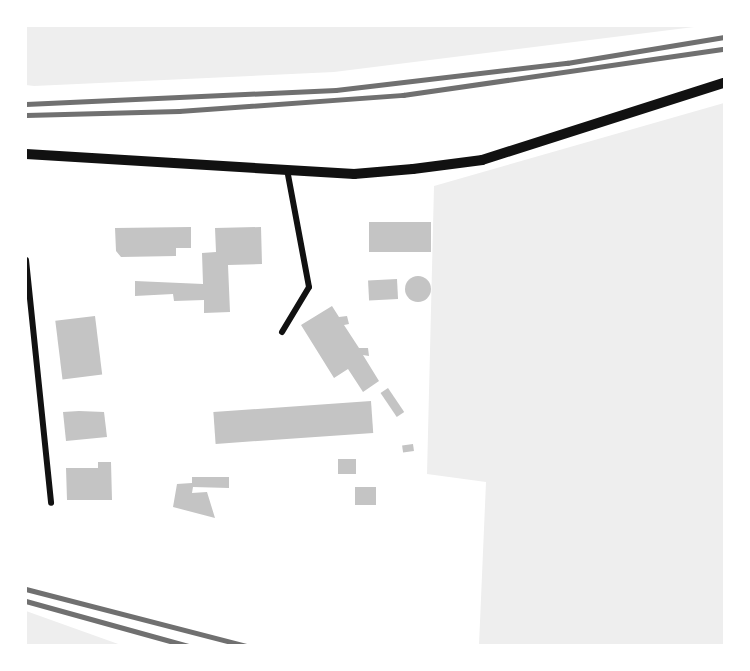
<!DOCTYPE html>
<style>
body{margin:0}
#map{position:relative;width:750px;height:671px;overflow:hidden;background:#fff;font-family:"PT Sans",sans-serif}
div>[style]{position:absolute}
.green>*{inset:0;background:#eee}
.building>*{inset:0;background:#c4c4c4;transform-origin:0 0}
.round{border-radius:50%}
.minor>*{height:6px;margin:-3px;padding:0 3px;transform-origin:3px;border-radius:3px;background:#111}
.tertiary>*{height:10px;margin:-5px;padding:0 5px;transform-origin:5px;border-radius:5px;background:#111}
.rail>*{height:4.5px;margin:-2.25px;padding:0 2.25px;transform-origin:2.25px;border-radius:2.25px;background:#707070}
span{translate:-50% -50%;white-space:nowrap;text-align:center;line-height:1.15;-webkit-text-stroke:6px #fff;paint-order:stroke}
.frame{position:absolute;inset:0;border:27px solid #fff;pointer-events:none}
</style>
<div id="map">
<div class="green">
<div style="clip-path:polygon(26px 26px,702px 26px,334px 72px,34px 86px,26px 85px)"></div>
<div style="clip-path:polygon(724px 103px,724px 645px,479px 645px,486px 482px,427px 474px,434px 186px)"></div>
<div style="clip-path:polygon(26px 611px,121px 645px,26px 645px)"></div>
</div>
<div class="building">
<div style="left:369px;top:222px;width:62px;height:30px"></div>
<div style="clip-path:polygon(191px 227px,191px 248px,176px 248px,176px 256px,121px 257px,116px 251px,115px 228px)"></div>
<div style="clip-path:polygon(261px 227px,262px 264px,228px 265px,230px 312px,204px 313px,204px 300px,174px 301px,173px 294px,135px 296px,135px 281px,203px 284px,202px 253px,216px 252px,215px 228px)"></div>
<div class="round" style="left:405px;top:276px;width:26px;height:26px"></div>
<div style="left:397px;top:279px;width:20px;height:29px;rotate:87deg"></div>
<div style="clip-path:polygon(332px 306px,339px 317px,347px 316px,349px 324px,344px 325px,359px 348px,368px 348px,369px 356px,363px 355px,379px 381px,363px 392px,348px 369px,334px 378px,301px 325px)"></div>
<div style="left:95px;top:316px;width:59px;height:40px;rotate:83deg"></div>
<div style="left:388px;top:388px;width:29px;height:9px;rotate:56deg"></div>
<div style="left:371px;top:401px;width:32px;height:158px;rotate:86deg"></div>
<div style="clip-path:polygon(79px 411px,104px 412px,107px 437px,66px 441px,63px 412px)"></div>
<div style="left:413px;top:444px;width:7px;height:11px;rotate:82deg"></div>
<div style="left:338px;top:459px;width:18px;height:15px"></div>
<div style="clip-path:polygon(98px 462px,111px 462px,112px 500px,67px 500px,66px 468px,98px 468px)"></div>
<div style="clip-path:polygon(192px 477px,229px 477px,229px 488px,193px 487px,192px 493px,207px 492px,215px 518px,173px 507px,177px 484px,192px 483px)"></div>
<div style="left:355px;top:487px;width:21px;height:18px"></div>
</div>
<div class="minor">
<div style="left:26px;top:260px;width:244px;rotate:84.1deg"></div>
<div style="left:282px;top:332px;width:52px;rotate:-59deg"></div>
<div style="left:309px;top:287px;width:119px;rotate:-100.6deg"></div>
</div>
<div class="tertiary">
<div style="left:26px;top:154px;width:329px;rotate:3.5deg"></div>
<div style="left:354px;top:174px;width:59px;rotate:-4.8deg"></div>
<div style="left:413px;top:169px;width:70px;rotate:-7.4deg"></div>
<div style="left:482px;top:160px;width:254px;rotate:-17.7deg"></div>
</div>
<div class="rail">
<div style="left:26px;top:104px;width:310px;rotate:-2.6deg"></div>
<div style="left:336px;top:90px;width:233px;rotate:-6.7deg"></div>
<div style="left:567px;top:63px;width:159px;rotate:-9.4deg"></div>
<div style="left:26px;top:115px;width:153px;rotate:-1.5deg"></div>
<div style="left:179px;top:111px;width:225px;rotate:-4.1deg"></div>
<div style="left:403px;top:95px;width:324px;rotate:-8.2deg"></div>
<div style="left:26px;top:589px;width:227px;rotate:14.5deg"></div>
<div style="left:26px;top:601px;width:168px;rotate:15.5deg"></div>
</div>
<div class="frame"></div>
</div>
